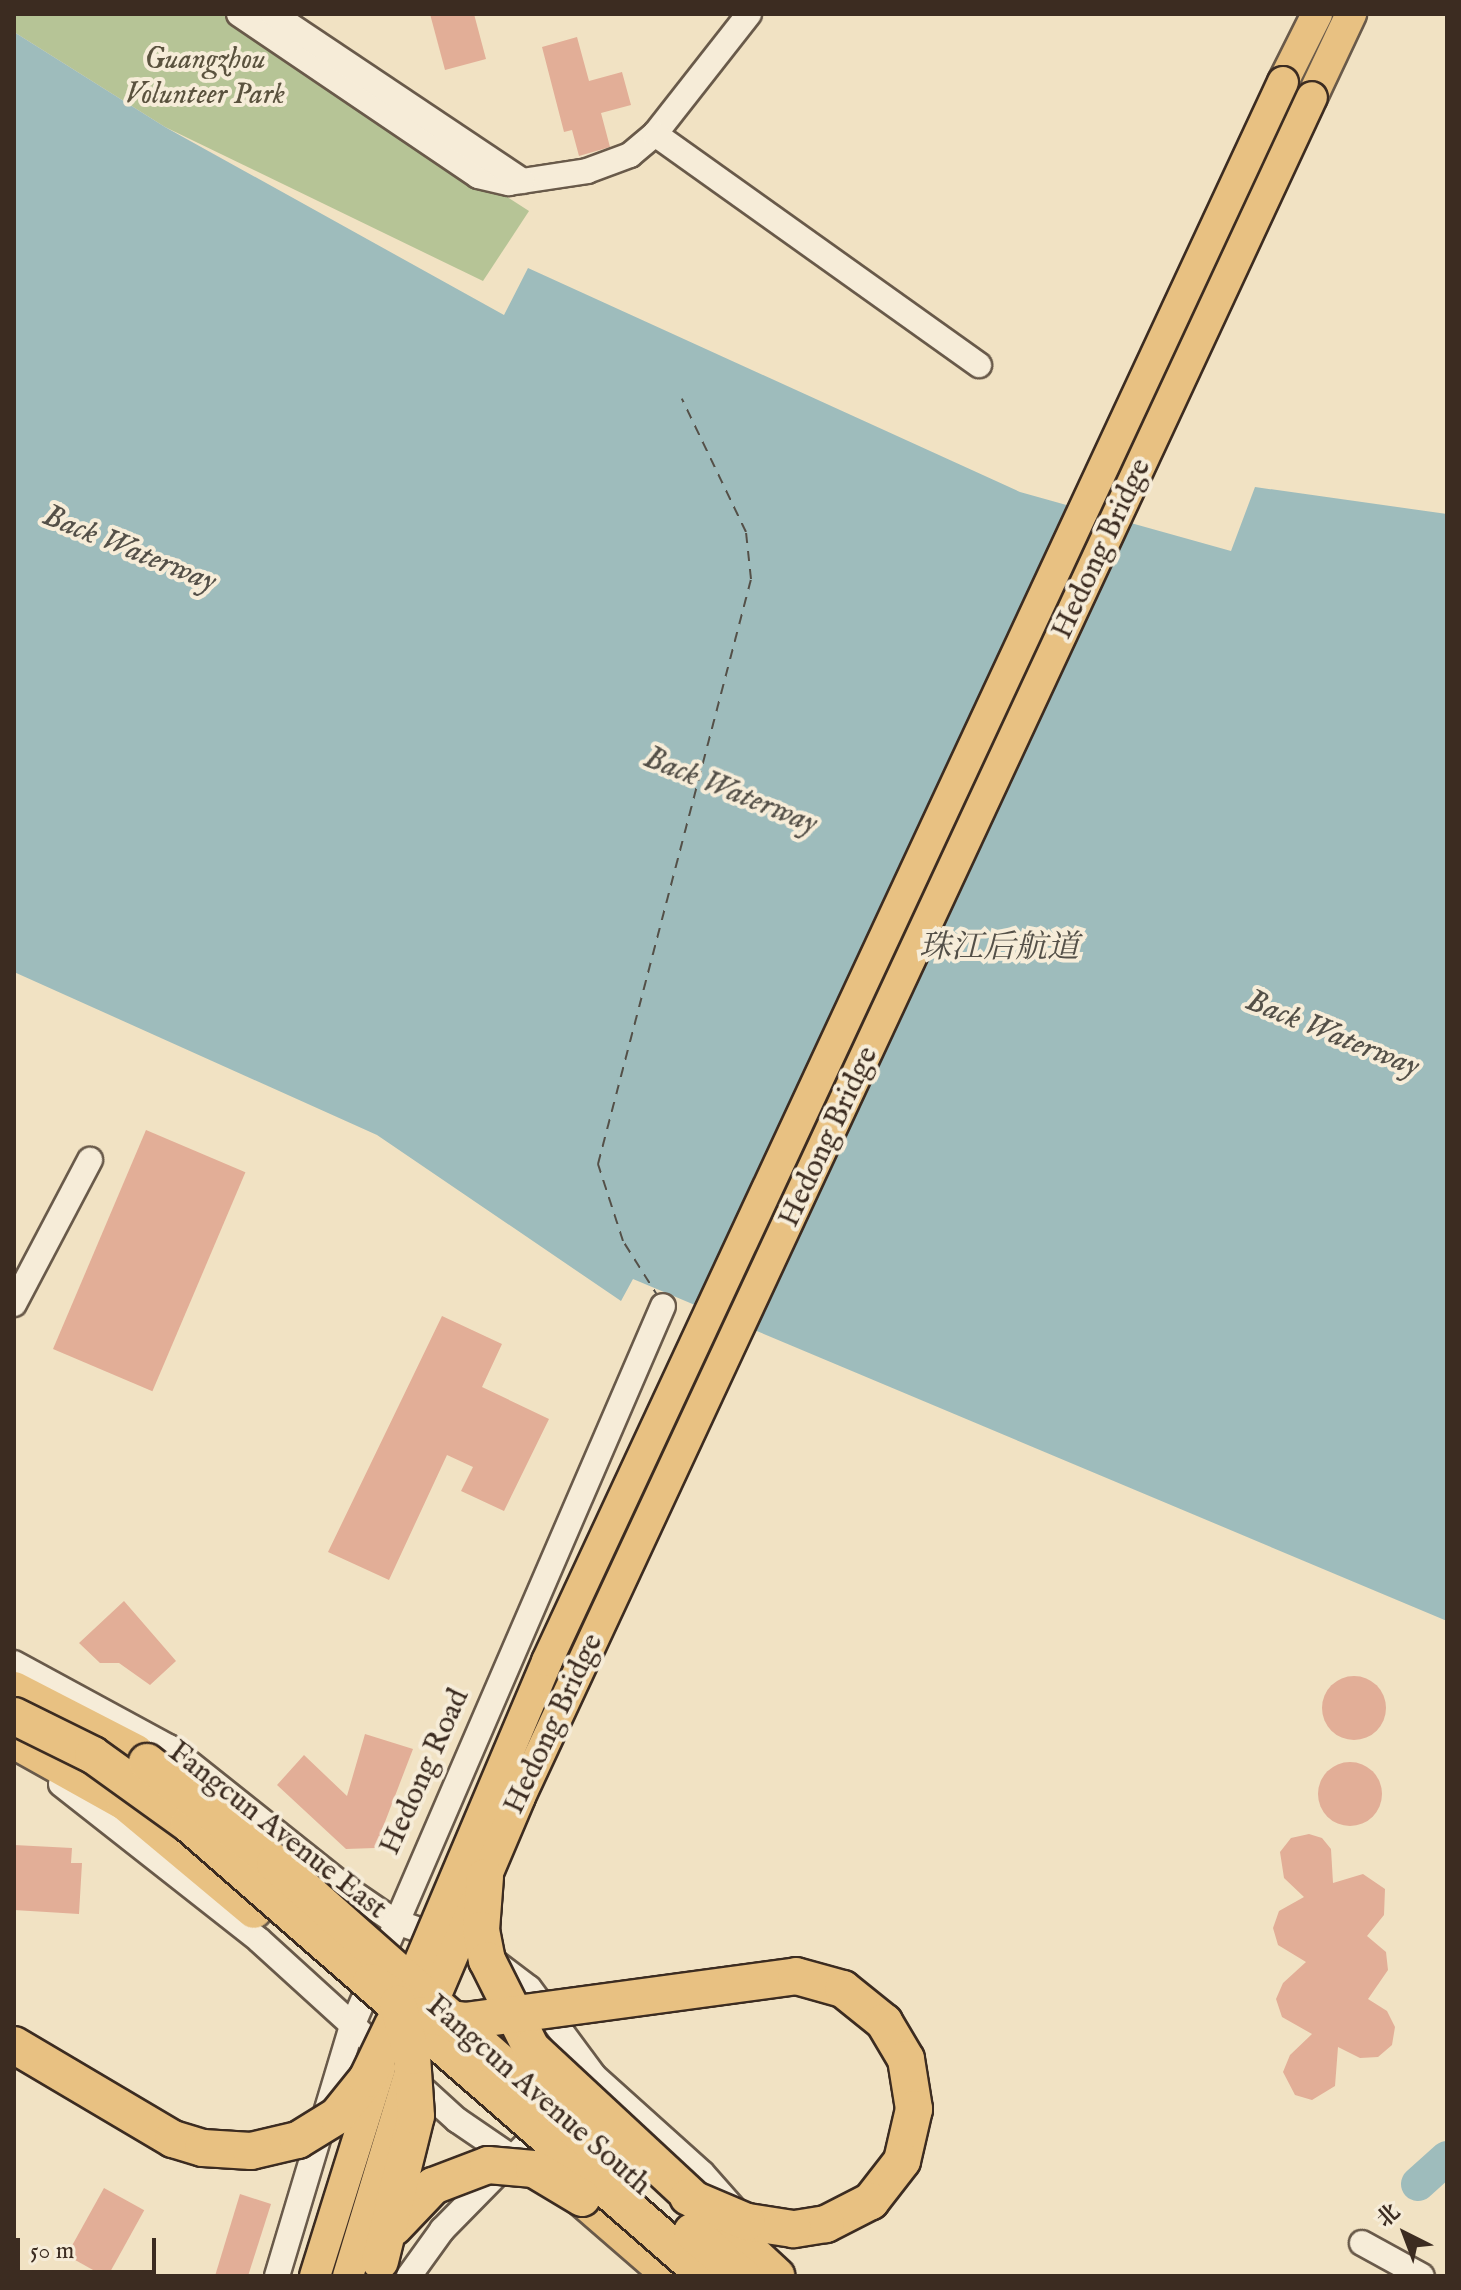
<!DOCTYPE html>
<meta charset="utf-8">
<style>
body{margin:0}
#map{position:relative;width:1461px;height:2290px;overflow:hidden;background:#f1e2c3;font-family:"IM FELL English","Noto Serif SC",serif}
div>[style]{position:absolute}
.green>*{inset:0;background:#b6c496}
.water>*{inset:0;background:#9ebcbc}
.river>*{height:34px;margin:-17px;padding:0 17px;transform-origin:17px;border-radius:17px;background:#9ebcbc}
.ferry>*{height:2px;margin-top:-1px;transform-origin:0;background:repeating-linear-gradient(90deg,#545048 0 10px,transparent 0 18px)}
.building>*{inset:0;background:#e2ae97;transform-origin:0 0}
.round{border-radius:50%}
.roads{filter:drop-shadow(2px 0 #695a4a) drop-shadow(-2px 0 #695a4a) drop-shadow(0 2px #695a4a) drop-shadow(0 -2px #695a4a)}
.minor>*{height:24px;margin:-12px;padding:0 12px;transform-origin:12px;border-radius:12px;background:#f6ecd8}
.major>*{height:30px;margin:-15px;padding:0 15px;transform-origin:15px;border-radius:15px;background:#e8c182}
.highway>*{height:36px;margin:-18px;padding:0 18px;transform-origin:18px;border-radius:18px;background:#e8c182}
.bridges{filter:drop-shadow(2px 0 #3c2c21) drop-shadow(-2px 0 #3c2c21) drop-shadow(0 2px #3c2c21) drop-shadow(0 -2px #3c2c21)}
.major-bridge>*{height:30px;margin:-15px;padding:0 15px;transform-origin:15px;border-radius:15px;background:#e8c182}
.highway-bridge>*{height:36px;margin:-18px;padding:0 18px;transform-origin:18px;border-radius:18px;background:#e8c182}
span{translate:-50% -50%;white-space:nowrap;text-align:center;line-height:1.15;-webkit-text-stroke:8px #f6ecd8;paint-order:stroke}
.park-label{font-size:30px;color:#5a523e;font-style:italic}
.street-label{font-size:30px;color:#3c2c21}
.water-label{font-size:32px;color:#545048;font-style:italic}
.frame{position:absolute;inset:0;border:16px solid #3c2c21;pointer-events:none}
.north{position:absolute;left:1365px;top:2194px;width:80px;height:80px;-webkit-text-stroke:6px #f6ecd8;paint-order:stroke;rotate:318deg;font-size:22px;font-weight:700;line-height:32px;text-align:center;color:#3c2c21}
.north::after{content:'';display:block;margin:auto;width:28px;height:36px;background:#3c2c21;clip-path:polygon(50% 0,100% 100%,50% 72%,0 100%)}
.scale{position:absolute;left:16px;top:2238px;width:140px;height:36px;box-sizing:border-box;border:4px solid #3c2c21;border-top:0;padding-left:10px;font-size:24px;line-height:28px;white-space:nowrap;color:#3c2c21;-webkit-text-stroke:6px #f6ecd8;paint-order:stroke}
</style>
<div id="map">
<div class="green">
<div style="clip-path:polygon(14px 14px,224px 14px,529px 211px,483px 281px,165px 127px,14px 32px)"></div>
</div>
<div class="water">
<div style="clip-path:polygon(14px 32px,165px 127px,504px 315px,528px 268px,1020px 492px,1231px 551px,1255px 487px,1447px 514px,1447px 1621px,633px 1279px,621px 1301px,377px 1135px,14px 972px)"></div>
</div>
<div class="river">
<div style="left:1418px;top:2184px;width:39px;rotate:-42deg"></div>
</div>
<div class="ferry">
<div style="left:659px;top:1298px;width:67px;rotate:-122.3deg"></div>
<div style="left:623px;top:1241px;width:81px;rotate:-108deg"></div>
<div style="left:598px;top:1164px;width:605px;rotate:-75.34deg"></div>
<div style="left:751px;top:579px;width:47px;rotate:-96.1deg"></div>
<div style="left:746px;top:532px;width:148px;rotate:-115.7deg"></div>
</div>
<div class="building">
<div style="clip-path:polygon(430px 14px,474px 14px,486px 59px,445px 70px)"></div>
<div style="clip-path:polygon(577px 37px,589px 81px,622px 72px,631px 105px,601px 113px,610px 147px,579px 156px,572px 130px,564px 132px,542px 47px)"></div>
<div style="left:146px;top:1130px;width:108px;height:238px;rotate:23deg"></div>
<div style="clip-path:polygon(442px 1316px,502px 1344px,482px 1387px,549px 1419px,504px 1511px,461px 1491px,473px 1467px,447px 1455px,389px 1580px,328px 1552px)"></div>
<div style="clip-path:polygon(124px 1601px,176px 1661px,150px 1685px,119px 1663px,100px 1663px,79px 1643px)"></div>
<div class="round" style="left:1322px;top:1676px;width:64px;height:64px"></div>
<div style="clip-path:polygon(365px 1734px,413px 1749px,375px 1848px,346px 1849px,277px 1785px,304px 1755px,347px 1796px)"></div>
<div class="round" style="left:1318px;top:1762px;width:64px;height:64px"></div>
<div style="clip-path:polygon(1309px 1834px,1322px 1838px,1331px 1849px,1333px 1883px,1363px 1874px,1385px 1889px,1384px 1915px,1367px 1936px,1386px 1952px,1388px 1970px,1368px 1999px,1387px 2011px,1395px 2027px,1392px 2045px,1378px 2057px,1360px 2058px,1338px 2047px,1335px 2086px,1312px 2100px,1295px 2095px,1283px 2072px,1290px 2055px,1312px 2034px,1282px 2017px,1276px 1999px,1283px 1983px,1306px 1962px,1278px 1945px,1273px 1928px,1279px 1911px,1304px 1897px,1284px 1878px,1280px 1852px,1291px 1838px)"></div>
<div style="clip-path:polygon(14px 1845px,72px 1848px,71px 1863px,82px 1863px,79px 1914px,14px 1910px)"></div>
<div style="left:104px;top:2188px;width:46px;height:77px;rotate:29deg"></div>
<div style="clip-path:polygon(240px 2194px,271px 2204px,248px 2276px,215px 2276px)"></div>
</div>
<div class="roads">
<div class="minor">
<div style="left:239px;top:14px;width:289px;rotate:34.1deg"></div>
<div style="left:478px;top:176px;width:32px;rotate:13deg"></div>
<div style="left:509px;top:183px;width:79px;rotate:-8.7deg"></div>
<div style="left:587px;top:171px;width:46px;rotate:-20.4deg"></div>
<div style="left:630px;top:155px;width:33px;rotate:-40deg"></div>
<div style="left:655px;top:134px;width:152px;rotate:-51.9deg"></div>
<div style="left:273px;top:14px;width:300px;rotate:33.8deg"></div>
<div style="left:655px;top:134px;width:398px;rotate:35.5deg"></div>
<div style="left:14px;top:1304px;width:163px;rotate:-62.2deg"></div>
<div style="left:14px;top:1663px;width:176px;rotate:28.5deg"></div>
<div style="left:169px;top:1747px;width:231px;rotate:38.5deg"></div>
<div style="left:350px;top:1891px;width:53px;rotate:34.3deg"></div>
<div style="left:394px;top:1921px;width:56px;rotate:19.7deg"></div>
<div style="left:61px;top:1784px;width:252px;rotate:38.2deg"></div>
<div style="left:259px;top:1940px;width:268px;rotate:42.3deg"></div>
<div style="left:457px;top:2120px;width:80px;rotate:34.3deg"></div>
<div style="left:488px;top:1957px;width:51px;rotate:37.1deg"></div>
<div style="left:529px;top:1988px;width:109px;rotate:53.5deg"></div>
<div style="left:594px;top:2076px;width:145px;rotate:41.9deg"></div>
<div style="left:702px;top:2173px;width:57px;rotate:48.5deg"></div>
<div style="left:1362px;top:2243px;width:68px;rotate:28.8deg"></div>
<div style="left:277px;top:2276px;width:261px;rotate:-73.3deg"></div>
<div style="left:352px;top:2026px;width:784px;rotate:-66.64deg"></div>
<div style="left:409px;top:2276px;width:57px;rotate:-54.3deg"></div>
<div style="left:442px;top:2230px;width:153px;rotate:-45.5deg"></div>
</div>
<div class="major">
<div style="left:1283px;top:82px;width:76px;rotate:-63.4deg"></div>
<div style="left:1312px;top:97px;width:92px;rotate:-64.8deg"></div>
</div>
<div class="highway">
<div style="left:14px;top:1690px;width:137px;rotate:27.3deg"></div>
<div style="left:14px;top:1740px;width:127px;rotate:29.2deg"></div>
<div style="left:125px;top:1802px;width:168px;rotate:39.9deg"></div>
<div style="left:582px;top:2198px;width:119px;rotate:40.9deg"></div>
</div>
</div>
<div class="bridges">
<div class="major-bridge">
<div style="left:402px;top:2003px;width:371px;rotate:-67deg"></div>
<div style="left:547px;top:1661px;width:1742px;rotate:-65.01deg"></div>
<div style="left:425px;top:2021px;width:243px;rotate:-67deg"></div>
<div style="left:520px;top:1797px;width:1875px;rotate:-65.02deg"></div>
<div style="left:315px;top:2276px;width:218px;rotate:-72.6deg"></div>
<div style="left:348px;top:2276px;width:210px;rotate:-73.1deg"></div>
</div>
<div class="highway-bridge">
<div style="left:14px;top:1716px;width:88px;rotate:26.3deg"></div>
<div style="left:93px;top:1755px;width:118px;rotate:35.7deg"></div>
<div style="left:189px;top:1824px;width:687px;rotate:41.16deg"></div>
<div style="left:147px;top:1762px;width:163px;rotate:38.3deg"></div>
<div style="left:275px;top:1863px;width:438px;rotate:41.5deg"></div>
<div style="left:485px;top:1877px;width:53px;rotate:94.3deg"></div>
<div style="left:481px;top:1930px;width:31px;rotate:79deg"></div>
<div style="left:487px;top:1960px;width:98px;rotate:63.4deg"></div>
<div style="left:531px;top:2048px;width:335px;rotate:42.9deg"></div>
<div style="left:371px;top:1982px;width:61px;rotate:32.9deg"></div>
<div style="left:422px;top:2015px;width:43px;rotate:7.9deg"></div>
<div style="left:465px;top:2021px;width:334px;rotate:-7.7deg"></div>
<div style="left:796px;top:1976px;width:49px;rotate:15.5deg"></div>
<div style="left:843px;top:1989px;width:53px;rotate:38.8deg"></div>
<div style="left:884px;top:2022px;width:43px;rotate:59.3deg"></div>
<div style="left:906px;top:2059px;width:51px;rotate:80.9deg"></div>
<div style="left:914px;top:2109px;width:53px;rotate:103deg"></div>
<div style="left:902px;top:2161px;width:51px;rotate:127.8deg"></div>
<div style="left:871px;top:2201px;width:51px;rotate:152.9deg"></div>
<div style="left:826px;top:2224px;width:33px;rotate:171deg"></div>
<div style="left:793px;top:2229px;width:47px;rotate:-171.3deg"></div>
<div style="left:747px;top:2222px;width:64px;rotate:-157deg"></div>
<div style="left:14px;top:2045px;width:185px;rotate:30.6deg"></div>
<div style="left:173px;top:2139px;width:31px;rotate:17deg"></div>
<div style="left:203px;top:2148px;width:48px;rotate:3.6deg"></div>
<div style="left:251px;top:2151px;width:48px;rotate:-13.2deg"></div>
<div style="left:298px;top:2140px;width:46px;rotate:-31.6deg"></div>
<div style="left:337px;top:2116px;width:48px;rotate:-51deg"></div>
<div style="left:367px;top:2079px;width:60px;rotate:-64.3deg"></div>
<div style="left:394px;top:2227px;width:57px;rotate:-46.4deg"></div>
<div style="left:433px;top:2186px;width:59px;rotate:-20.9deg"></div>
<div style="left:488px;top:2165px;width:46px;rotate:5deg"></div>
<div style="left:534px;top:2169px;width:56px;rotate:31.1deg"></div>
<div style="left:692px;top:2232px;width:67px;rotate:41.3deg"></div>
<div style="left:380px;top:2261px;width:149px;rotate:-76.1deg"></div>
<div style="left:416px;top:2116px;width:60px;rotate:-93.8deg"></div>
<div style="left:412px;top:2056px;width:54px;rotate:-105.1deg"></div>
</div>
</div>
<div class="park-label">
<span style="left:205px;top:77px">Guangzhou<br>Volunteer Park</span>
</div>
<div class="street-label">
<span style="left:1102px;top:549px;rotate:-65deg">Hedong Bridge</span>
<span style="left:829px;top:1137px;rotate:-65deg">Hedong Bridge</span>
<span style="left:554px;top:1724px;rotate:-65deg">Hedong Bridge</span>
<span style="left:425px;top:1772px;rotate:-66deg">Hedong Road</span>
<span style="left:277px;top:1831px;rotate:38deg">Fangcun Avenue East</span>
<span style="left:538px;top:2096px;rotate:41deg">Fangcun Avenue South</span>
</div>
<div class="water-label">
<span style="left:129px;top:550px;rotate:22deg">Back Waterway</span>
<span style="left:730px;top:792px;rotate:22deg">Back Waterway</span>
<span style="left:999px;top:949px">珠江后航道</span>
<span style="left:1332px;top:1035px;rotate:22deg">Back Waterway</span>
</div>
<div class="frame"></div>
<div class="north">北</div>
<div class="scale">50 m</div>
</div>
